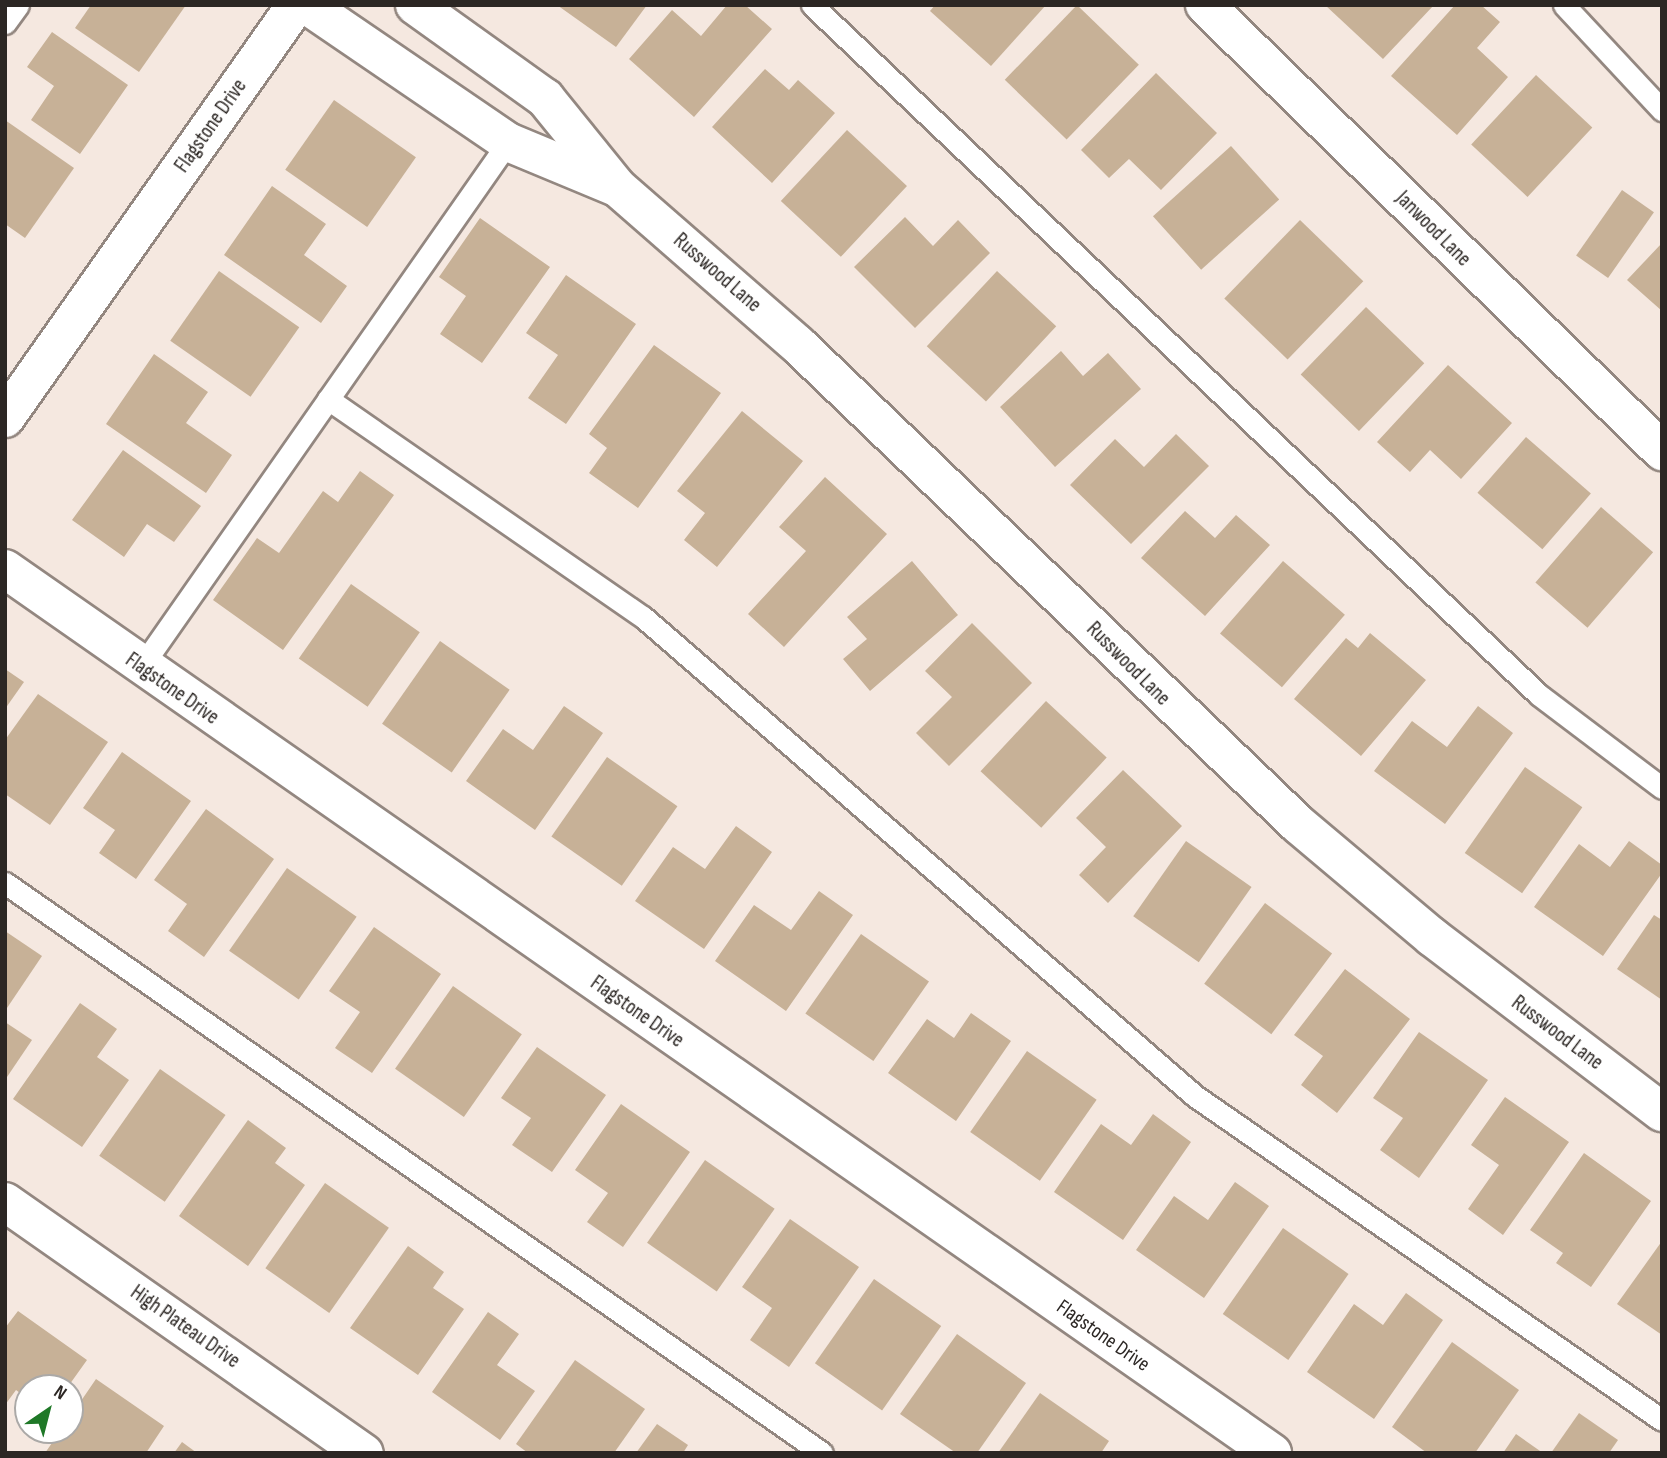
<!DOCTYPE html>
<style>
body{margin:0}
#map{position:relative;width:1667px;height:1458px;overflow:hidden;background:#f5e8e0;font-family:"Sofia Sans Condensed",sans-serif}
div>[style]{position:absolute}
.building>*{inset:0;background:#c7b197;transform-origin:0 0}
.roads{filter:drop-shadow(2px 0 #938780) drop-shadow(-2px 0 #938780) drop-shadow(0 2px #938780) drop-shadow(0 -2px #938780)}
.service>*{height:21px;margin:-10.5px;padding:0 10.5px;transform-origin:10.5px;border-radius:10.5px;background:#fff}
.minor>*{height:38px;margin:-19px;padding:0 19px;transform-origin:19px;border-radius:19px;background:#fff}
span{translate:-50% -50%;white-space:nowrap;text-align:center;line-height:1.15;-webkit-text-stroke:5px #fff;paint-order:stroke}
.street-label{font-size:21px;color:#2c2724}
.frame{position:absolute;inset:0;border:7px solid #2c2724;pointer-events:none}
.north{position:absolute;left:14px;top:1374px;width:70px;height:70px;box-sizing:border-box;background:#fff;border:2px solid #aba9a7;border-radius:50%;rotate:35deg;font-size:19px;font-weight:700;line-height:28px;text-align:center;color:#2c2724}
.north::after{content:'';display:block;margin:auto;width:24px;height:32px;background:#1f7827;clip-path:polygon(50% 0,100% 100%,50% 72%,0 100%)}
</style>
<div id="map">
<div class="building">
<div style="clip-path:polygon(91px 5px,186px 5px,139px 72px,75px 28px)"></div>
<div style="clip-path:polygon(557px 5px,647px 5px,616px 47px)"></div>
<div style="clip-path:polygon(727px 5px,745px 5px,772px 29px,694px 117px,629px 59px,672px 10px,701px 36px)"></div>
<div style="clip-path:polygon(935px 5px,1046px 5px,991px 66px,930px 11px)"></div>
<div style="left:1077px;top:5px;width:86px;height:104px;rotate:44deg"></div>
<div style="clip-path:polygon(1325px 5px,1434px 5px,1383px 59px)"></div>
<div style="clip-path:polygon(1455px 5px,1481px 5px,1500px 22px,1477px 48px,1508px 77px,1457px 135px,1391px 76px)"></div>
<div style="clip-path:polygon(52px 32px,128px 85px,80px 154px,31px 120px,54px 86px,27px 67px)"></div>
<div style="clip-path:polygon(765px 69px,789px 90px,798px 80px,835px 113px,772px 183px,712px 127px)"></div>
<div style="clip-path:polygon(1156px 73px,1217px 133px,1161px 190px,1129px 159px,1109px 178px,1081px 150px)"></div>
<div style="left:1536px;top:75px;width:77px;height:95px;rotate:43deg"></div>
<div style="left:334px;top:100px;width:100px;height:85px;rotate:35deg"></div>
<div style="clip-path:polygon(5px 120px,74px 168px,25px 238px,5px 224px)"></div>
<div style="left:847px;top:130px;width:82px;height:97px;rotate:43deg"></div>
<div style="left:1231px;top:146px;width:72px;height:105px;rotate:48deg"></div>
<div style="clip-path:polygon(272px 186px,326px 224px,304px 255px,347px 286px,321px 323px,224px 255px)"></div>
<div style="left:1622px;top:190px;width:39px;height:80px;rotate:35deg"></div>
<div style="clip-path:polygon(905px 217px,933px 246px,958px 220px,990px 253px,915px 328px,854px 267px)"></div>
<div style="clip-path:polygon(480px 218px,550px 267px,482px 363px,440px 334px,466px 296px,439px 277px)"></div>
<div style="left:1300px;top:220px;width:88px;height:109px;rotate:44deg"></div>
<div style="clip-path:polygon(1662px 243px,1662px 311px,1627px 280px)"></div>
<div style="left:219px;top:271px;width:98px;height:85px;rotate:35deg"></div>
<div style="left:997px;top:271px;width:81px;height:103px;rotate:43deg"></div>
<div style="clip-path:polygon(566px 275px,636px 324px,566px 424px,528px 398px,558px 355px,526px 333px)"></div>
<div style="left:1366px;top:307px;width:81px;height:94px;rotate:44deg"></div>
<div style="clip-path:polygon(654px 345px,721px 393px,638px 508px,589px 473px,607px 448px,589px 434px)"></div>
<div style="clip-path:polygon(1061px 351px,1083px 376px,1108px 353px,1141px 389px,1055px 467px,1000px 407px)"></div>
<div style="clip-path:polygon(154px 354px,208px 392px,186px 423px,232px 455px,206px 493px,106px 424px)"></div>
<div style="clip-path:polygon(1448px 365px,1512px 423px,1461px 479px,1430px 450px,1410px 472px,1377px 442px)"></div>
<div style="clip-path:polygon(742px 411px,803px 461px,717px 567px,684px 540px,705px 513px,677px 491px)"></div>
<div style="clip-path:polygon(1176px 434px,1209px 466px,1131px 544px,1070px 485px,1115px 439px,1144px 467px)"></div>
<div style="left:1526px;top:437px;width:86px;height:74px;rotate:41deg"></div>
<div style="clip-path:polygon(123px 450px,201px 506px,174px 542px,147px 524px,124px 557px,72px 520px)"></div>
<div style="clip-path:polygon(360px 471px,394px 495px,283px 650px,213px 600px,257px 538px,279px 553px,323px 491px,338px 502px)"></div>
<div style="clip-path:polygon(825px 477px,887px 534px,784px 647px,748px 614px,806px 551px,779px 527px)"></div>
<div style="left:1601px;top:507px;width:69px;height:100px;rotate:41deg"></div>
<div style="clip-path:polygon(1185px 511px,1215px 538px,1236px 515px,1270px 545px,1205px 616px,1141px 558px)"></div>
<div style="clip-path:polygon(912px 561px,958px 615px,870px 691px,843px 659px,867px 639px,847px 617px)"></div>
<div style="left:1283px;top:561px;width:82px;height:96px;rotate:41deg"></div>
<div style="left:351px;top:584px;width:84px;height:91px;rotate:35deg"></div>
<div style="clip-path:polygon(972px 623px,1032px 683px,949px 766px,916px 733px,952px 697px,925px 671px)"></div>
<div style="clip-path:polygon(1370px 633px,1426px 680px,1361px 756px,1294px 699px,1346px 638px,1358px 648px)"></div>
<div style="left:440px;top:641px;width:85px;height:101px;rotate:35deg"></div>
<div style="clip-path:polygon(5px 669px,24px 682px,5px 709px)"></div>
<div style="clip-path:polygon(38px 694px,108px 742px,50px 825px,5px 794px,5px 740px)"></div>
<div style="left:1046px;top:701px;width:83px;height:96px;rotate:43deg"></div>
<div style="clip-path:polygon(564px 706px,603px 733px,535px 830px,466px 781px,503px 729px,533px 750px)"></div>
<div style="clip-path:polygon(1478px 706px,1513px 733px,1445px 824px,1374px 771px,1412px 721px,1447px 747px)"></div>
<div style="clip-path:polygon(122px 752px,191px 801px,136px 879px,99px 853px,115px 830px,83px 808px)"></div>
<div style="left:607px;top:757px;width:86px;height:97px;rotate:35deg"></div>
<div style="left:1525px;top:767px;width:70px;height:105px;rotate:35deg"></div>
<div style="clip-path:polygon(1123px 770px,1182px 826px,1108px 903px,1079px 875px,1106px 847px,1076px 818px)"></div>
<div style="clip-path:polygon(206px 809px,274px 859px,204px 957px,168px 931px,187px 904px,154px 880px)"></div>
<div style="clip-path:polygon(736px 826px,772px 852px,704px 949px,635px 901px,673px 847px,705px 869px)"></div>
<div style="left:1186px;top:841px;width:80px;height:92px;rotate:35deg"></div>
<div style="clip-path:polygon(1629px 841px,1662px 865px,1662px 873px,1603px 956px,1534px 907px,1579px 844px,1610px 867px)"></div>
<div style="left:287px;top:868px;width:85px;height:101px;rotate:35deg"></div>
<div style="clip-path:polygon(819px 891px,853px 915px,786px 1011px,715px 961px,754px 905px,791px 930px)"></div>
<div style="left:1265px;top:903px;width:84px;height:101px;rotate:37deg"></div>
<div style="clip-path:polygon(1654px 915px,1662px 920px,1662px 1000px,1617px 969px)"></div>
<div style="clip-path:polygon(374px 927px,441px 974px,372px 1073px,335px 1048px,360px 1012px,329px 991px)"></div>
<div style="clip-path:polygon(5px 931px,42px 956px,5px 1011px)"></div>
<div style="left:861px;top:934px;width:83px;height:97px;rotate:35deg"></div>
<div style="clip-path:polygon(1345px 969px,1410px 1019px,1337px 1113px,1301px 1085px,1323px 1056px,1294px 1035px)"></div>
<div style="left:453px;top:986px;width:84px;height:101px;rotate:35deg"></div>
<div style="clip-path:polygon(80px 1003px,117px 1029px,97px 1057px,129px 1080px,82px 1147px,13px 1099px)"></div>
<div style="clip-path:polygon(971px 1013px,1011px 1041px,956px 1121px,888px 1073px,927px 1019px,954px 1038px)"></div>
<div style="clip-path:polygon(5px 1022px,32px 1040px,5px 1080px)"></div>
<div style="clip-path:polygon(1419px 1032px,1488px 1080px,1419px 1178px,1380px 1150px,1403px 1118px,1373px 1098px)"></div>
<div style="clip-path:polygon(537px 1047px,606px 1095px,552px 1172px,512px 1145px,531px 1118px,501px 1098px)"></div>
<div style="left:1027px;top:1051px;width:85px;height:99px;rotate:35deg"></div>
<div style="left:160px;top:1069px;width:80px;height:106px;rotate:35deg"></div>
<div style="clip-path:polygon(1505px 1097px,1569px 1142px,1503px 1235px,1468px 1209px,1499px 1165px,1471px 1145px)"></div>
<div style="clip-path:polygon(621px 1104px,690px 1152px,623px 1247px,587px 1222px,608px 1193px,575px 1170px)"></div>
<div style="clip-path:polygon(1153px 1114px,1191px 1142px,1123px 1240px,1054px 1192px,1101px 1124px,1131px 1145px)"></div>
<div style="clip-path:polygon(248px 1120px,286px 1148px,275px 1163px,305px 1185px,248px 1266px,179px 1216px)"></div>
<div style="clip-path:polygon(1584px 1153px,1651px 1201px,1591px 1287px,1556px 1263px,1563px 1253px,1530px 1230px)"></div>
<div style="left:705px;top:1160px;width:85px;height:101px;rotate:35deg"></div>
<div style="clip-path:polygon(1235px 1182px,1269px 1206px,1204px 1298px,1136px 1250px,1174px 1196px,1208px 1220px)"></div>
<div style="left:325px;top:1183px;width:78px;height:104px;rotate:35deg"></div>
<div style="clip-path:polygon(790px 1219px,859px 1267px,789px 1367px,750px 1340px,772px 1308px,742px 1287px)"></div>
<div style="left:1283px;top:1228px;width:80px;height:105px;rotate:35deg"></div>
<div style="clip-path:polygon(1662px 1241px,1662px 1335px,1617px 1304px)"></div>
<div style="clip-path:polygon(408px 1246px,444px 1272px,433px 1288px,464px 1309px,418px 1375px,350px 1328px)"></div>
<div style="left:874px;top:1279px;width:82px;height:103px;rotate:35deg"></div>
<div style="clip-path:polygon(1406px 1293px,1443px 1320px,1374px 1419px,1307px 1372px,1354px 1304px,1383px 1325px)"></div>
<div style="clip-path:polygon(18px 1311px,87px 1360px,67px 1388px,28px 1388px,28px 1399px,16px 1390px,5px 1405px,5px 1328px)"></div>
<div style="clip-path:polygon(488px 1312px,519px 1334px,497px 1365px,535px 1391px,500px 1440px,432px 1392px)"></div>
<div style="clip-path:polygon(957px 1334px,1026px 1383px,977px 1453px,956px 1453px,900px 1414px)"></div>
<div style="clip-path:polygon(1452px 1342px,1519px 1390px,1475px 1453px,1427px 1453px,1392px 1427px)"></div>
<div style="clip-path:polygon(575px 1360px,645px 1409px,614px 1453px,528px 1453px,516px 1444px)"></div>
<div style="clip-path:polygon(96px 1379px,164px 1426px,146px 1453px,45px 1453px,61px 1430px,70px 1430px,70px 1417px)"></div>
<div style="clip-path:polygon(1040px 1393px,1109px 1441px,1101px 1453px,998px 1453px)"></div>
<div style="clip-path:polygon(1579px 1413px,1618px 1440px,1609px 1453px,1551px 1453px)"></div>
<div style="clip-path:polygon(657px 1424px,688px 1445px,683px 1453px,636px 1453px)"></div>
<div style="clip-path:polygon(1516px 1434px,1543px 1453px,1503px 1453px)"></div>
<div style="clip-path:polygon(182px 1442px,197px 1453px,174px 1453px)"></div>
</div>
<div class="roads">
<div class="service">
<div style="left:812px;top:5px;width:1002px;rotate:43.5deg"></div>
<div style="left:1539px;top:695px;width:154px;rotate:37.1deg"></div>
<div style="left:1564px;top:5px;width:144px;rotate:47deg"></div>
<div style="left:5px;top:23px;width:22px;rotate:-54deg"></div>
<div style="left:328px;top:399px;width:383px;rotate:34.7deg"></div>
<div style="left:643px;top:617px;width:731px;rotate:40.95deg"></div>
<div style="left:1195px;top:1096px;width:568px;rotate:34.75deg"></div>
<div style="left:141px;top:667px;width:641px;rotate:-55.04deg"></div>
<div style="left:5px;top:883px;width:996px;rotate:34.9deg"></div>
</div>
<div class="minor">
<div style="left:307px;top:5px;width:243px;rotate:34.3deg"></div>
<div style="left:508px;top:142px;width:117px;rotate:22.6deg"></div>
<div style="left:415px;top:5px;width:160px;rotate:35.6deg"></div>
<div style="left:545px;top:98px;width:114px;rotate:51deg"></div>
<div style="left:617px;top:187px;width:239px;rotate:41.1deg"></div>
<div style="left:797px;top:344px;width:695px;rotate:43.78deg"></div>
<div style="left:1299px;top:825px;width:174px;rotate:40.1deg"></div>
<div style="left:1432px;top:937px;width:289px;rotate:37.3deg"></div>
<div style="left:1205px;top:5px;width:639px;rotate:44.3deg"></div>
<div style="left:5px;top:418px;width:505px;rotate:-54.83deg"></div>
<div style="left:5px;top:569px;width:1545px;rotate:34.9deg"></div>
<div style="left:5px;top:1202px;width:438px;rotate:35deg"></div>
</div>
</div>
<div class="street-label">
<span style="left:211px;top:126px;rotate:-55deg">Flagstone Drive</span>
<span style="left:1433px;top:229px;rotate:45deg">Janwood Lane</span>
<span style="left:717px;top:273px;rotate:41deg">Russwood Lane</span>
<span style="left:1128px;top:664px;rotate:45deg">Russwood Lane</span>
<span style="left:172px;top:689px;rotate:35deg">Flagstone Drive</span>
<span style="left:637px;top:1012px;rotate:35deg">Flagstone Drive</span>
<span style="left:1557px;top:1033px;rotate:37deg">Russwood Lane</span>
<span style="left:185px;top:1327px;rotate:35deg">High Plateau Drive</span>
<span style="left:1103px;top:1336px;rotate:35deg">Flagstone Drive</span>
</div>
<div class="frame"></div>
<div class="north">N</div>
</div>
